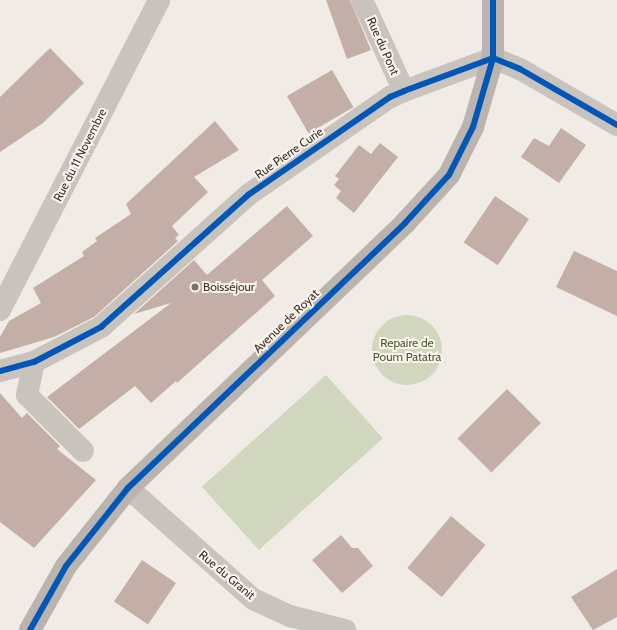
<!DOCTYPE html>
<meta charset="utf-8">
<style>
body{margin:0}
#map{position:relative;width:617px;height:630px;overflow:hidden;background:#f0ebe5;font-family:Cabin,sans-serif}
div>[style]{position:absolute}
.green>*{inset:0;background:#d1d6bf;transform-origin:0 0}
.round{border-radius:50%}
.building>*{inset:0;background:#c3afa7;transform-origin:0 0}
.street>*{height:22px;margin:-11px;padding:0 11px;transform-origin:11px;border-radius:11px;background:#c9c3be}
.secondary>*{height:22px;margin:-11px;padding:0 11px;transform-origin:11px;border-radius:11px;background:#bab3ae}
.cycleway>*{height:6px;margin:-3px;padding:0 3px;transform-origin:3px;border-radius:3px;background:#0057b8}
.dots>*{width:11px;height:11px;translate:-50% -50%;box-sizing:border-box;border:2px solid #fbf5ee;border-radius:50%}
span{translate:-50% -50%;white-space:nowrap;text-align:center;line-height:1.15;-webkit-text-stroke:4px #fbf5ee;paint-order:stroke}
.street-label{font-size:12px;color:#3b302b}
.poi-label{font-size:12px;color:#3b302b}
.left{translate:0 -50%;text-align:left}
.park-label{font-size:12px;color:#4a5a2e}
</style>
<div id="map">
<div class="green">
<div class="round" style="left:372px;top:315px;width:70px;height:70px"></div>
<div style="left:326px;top:375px;width:85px;height:167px;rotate:48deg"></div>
</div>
<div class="building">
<div style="clip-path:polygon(326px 0,350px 0,371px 50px,347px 59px)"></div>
<div style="clip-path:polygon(50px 48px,84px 83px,43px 123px,0 152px,0 97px)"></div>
<div style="left:332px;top:70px;width:43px;height:52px;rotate:60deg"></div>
<div style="clip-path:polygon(215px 121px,239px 150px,194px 177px,208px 192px,172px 226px,179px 235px,175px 238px,178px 241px,94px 317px,54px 337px,0 353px,0 337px,9px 321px,41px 303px,33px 288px,84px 256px,82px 252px,97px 241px,95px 238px,131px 214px,126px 204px)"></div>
<div style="clip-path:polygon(561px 128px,586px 145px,559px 183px,521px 157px,534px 138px,549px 146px)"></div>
<div style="clip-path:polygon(380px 143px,398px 157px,354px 213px,336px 198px,341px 191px,334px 185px,339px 179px,335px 176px,359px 145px,371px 154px)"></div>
<div style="left:495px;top:196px;width:41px;height:56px;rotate:34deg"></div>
<div style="clip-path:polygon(287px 206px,313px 236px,262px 280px,275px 296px,177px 383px,176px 381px,151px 403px,135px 386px,79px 429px,47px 397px,171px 303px,134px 314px,194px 260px,207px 275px)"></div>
<div style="clip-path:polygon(574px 251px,617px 271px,617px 316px,556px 287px)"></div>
<div style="left:507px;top:389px;width:48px;height:70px;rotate:45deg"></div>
<div style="clip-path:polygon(0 393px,22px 418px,27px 413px,60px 446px,57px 449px,96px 480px,34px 548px,0 522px)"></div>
<div style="left:451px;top:516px;width:45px;height:68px;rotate:40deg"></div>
<div style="clip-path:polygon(341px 535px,352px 548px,358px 548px,373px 566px,342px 593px,312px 560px)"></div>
<div style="left:142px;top:560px;width:41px;height:50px;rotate:34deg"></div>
<div style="clip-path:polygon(617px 569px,617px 617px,593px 630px,571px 597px)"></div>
</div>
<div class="street">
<div style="left:362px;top:0;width:100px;rotate:65.2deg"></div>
<div style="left:0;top:310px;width:348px;rotate:-62.8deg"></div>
<div style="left:34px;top:362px;width:34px;rotate:102deg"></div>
<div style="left:27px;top:395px;width:79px;rotate:45deg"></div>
<div style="left:0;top:371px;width:35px;rotate:-15deg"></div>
<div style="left:34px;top:362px;width:76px;rotate:-27.6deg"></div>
<div style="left:101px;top:327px;width:198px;rotate:-41.9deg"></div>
<div style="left:248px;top:195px;width:173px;rotate:-34.6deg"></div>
<div style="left:390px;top:97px;width:15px;rotate:-23deg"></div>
<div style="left:404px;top:91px;width:95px;rotate:-20.3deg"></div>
<div style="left:493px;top:58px;width:29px;rotate:22deg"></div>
<div style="left:520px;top:69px;width:112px;rotate:30deg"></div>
<div style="left:128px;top:488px;width:167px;rotate:41.6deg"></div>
<div style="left:253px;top:599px;width:41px;rotate:24.7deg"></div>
<div style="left:290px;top:616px;width:57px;rotate:14.3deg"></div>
</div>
<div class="secondary">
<div style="left:30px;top:630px;width:73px;rotate:-60.6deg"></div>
<div style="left:66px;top:566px;width:100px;rotate:-51.5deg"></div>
<div style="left:128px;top:488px;width:383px;rotate:-43.7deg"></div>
<div style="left:405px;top:223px;width:65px;rotate:-47.5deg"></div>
<div style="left:449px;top:175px;width:54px;rotate:-63.4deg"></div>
<div style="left:473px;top:127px;width:72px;rotate:-73.8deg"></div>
<div style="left:493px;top:58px;width:58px;rotate:-90deg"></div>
</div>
<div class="cycleway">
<div style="left:0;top:371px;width:35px;rotate:-15deg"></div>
<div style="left:34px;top:362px;width:76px;rotate:-27.6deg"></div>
<div style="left:101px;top:327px;width:198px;rotate:-41.9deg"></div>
<div style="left:248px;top:195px;width:173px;rotate:-34.6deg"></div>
<div style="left:390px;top:97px;width:15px;rotate:-23deg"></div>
<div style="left:404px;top:91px;width:95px;rotate:-20.3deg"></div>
<div style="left:493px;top:58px;width:29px;rotate:22deg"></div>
<div style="left:520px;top:69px;width:112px;rotate:30deg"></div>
<div style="left:30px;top:630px;width:73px;rotate:-60.6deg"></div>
<div style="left:66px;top:566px;width:100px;rotate:-51.5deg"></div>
<div style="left:128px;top:488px;width:383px;rotate:-43.7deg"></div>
<div style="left:405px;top:223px;width:65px;rotate:-47.5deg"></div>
<div style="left:449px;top:175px;width:54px;rotate:-63.4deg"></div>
<div style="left:473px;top:127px;width:72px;rotate:-73.8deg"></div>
<div style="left:493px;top:58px;width:58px;rotate:-90deg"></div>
</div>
<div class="dots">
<div style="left:195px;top:287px;background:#7a716c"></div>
</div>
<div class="street-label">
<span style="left:383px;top:46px;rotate:66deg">Rue du Pont</span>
<span style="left:289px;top:153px;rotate:-35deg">Rue Pierre Curie</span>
<span style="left:80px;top:155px;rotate:-63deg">Rue du 11 Novembre</span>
<span style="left:286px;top:321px;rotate:-44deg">Avenue de Royat</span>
<span style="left:227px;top:575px;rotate:40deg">Rue du Granit</span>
</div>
<div class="poi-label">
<span class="left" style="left:203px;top:287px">Boisséjour</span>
</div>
<div class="park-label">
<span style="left:407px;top:350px">Repaire de<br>Poum Patatra</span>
</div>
</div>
